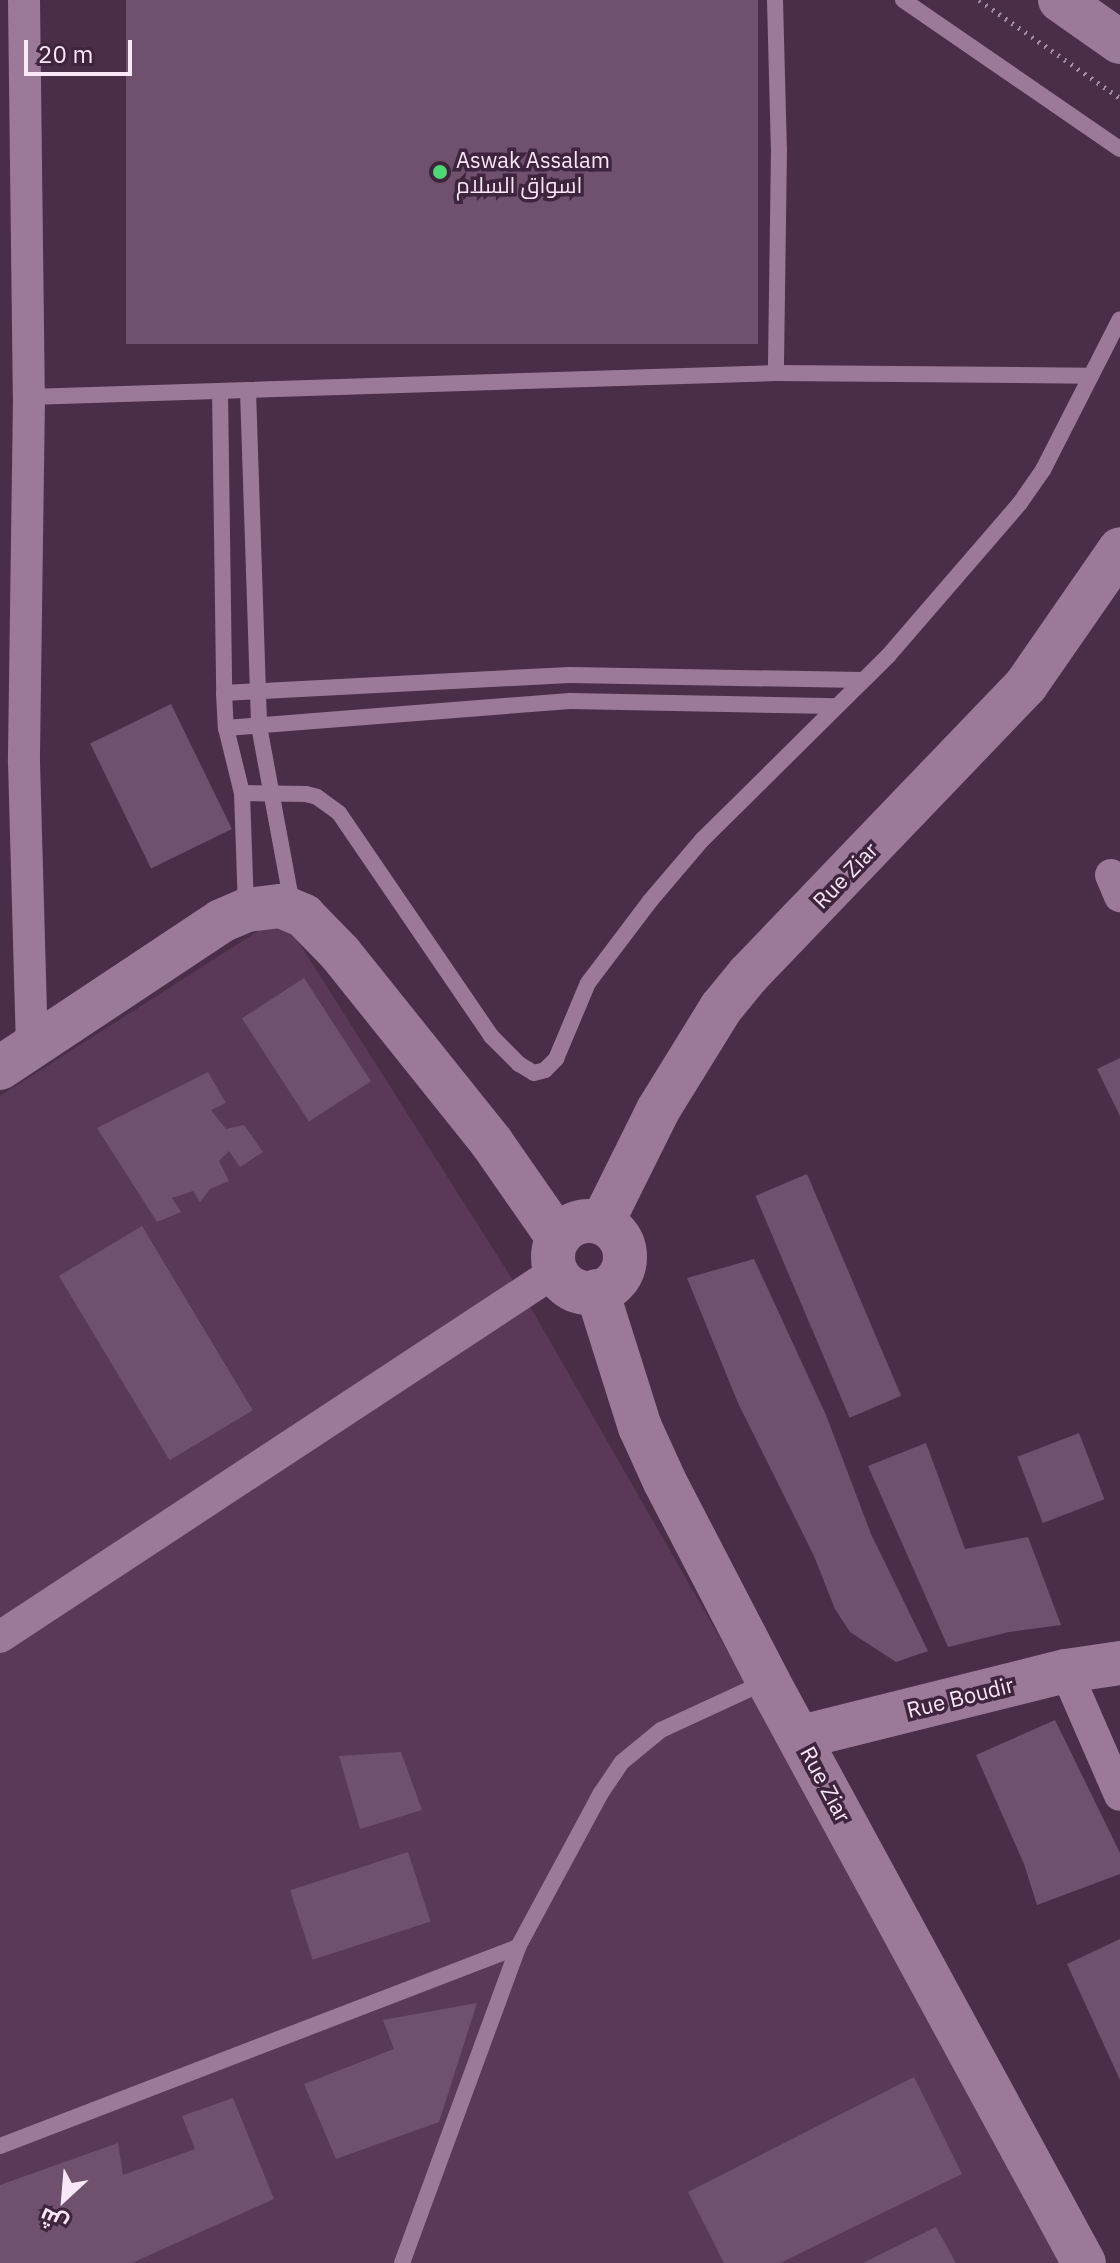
<!DOCTYPE html>
<meta charset="utf-8">
<style>
body{margin:0}
#map{position:relative;width:1120px;height:2263px;overflow:hidden;background:#4a2e48;font-family:"IBM Plex Sans",Cairo,sans-serif}
div>[style]{position:absolute}
.built>*{inset:0;background:#5a3958}
.building>*{inset:0;background:#6f516d;transform-origin:0 0}
.path>*{height:5px;margin-top:-2.5px;transform-origin:0;background:repeating-linear-gradient(90deg,#a28ba0 0 2px,transparent 0 8px)}
.lane>*{height:16px;margin:-8px;padding:0 8px;transform-origin:8px;border-radius:8px;background:#9b7a98}
.street>*{height:32px;margin:-16px;padding:0 16px;transform-origin:16px;border-radius:16px;background:#9b7a98}
.secondary>*{height:44px;margin:-22px;padding:0 22px;transform-origin:22px;border-radius:22px;background:#9b7a98}
.secondary>.ring{margin:-22px;padding:0;box-sizing:content-box;background:none;border:44px solid #9b7a98;border-radius:50%}
.dots>*{width:22px;height:22px;translate:-50% -50%;box-sizing:border-box;border:4px solid #3f243e;border-radius:50%}
span{translate:-50% -50%;white-space:nowrap;text-align:center;line-height:1.15;-webkit-text-stroke:7px #3f243e;paint-order:stroke}
.poi-label{font-size:22px;color:#f9e7f7}
.left{translate:0 -50%;text-align:left}
.street-label{font-size:22px;color:#f9e7f7}
.north{position:absolute;left:24px;top:2159px;width:80px;height:80px;-webkit-text-stroke:6px #3f243e;paint-order:stroke;rotate:206deg;font-size:22px;font-weight:700;line-height:32px;text-align:center;color:#f9e7f7}
.north::after{content:'';display:block;margin:auto;width:28px;height:36px;background:#f9e7f7;clip-path:polygon(50% 0,100% 100%,50% 72%,0 100%)}
.scale{position:absolute;left:24px;top:40px;width:108px;height:36px;box-sizing:border-box;border:4px solid #f9e7f7;border-top:0;padding-left:10px;font-size:24px;line-height:28px;white-space:nowrap;color:#f9e7f7;-webkit-text-stroke:6px #3f243e;paint-order:stroke}
</style>
<div id="map">
<div class="built">
<div style="clip-path:polygon(282px 916px,535px 1315px,1078px 2263px,0 2263px,0 1096px)"></div>
</div>
<div class="building">
<div style="left:126px;top:0;width:632px;height:344px"></div>
<div style="left:171px;top:704px;width:139px;height:90px;rotate:64deg"></div>
<div style="left:304px;top:978px;width:123px;height:74px;rotate:57deg"></div>
<div style="clip-path:polygon(1120px 1058px,1120px 1116px,1097px 1069px)"></div>
<div style="clip-path:polygon(208px 1072px,226px 1103px,211px 1110px,226px 1129px,244px 1125px,263px 1152px,240px 1167px,229px 1151px,219px 1161px,229px 1181px,210px 1189px,200px 1202px,193px 1191px,172px 1198px,181px 1212px,157px 1222px,97px 1128px)"></div>
<div style="left:807px;top:1174px;width:241px;height:56px;rotate:67deg"></div>
<div style="left:142px;top:1226px;width:215px;height:97px;rotate:59deg"></div>
<div style="clip-path:polygon(754px 1259px,826px 1415px,871px 1534px,928px 1651px,896px 1662px,850px 1632px,835px 1609px,814px 1556px,738px 1403px,687px 1278px)"></div>
<div style="left:1079px;top:1433px;width:71px;height:66px;rotate:69deg"></div>
<div style="clip-path:polygon(926px 1443px,965px 1549px,1028px 1537px,1061px 1625px,1009px 1632px,948px 1647px,868px 1466px)"></div>
<div style="clip-path:polygon(1055px 1720px,1120px 1853px,1120px 1874px,1037px 1905px,1024px 1864px,976px 1755px)"></div>
<div style="clip-path:polygon(401px 1752px,422px 1810px,360px 1829px,339px 1756px)"></div>
<div style="left:408px;top:1852px;width:73px;height:124px;rotate:72deg"></div>
<div style="clip-path:polygon(1120px 1939px,1120px 2080px,1067px 1964px)"></div>
<div style="clip-path:polygon(477px 2003px,439px 2122px,336px 2159px,304px 2084px,394px 2049px,383px 2020px)"></div>
<div style="clip-path:polygon(914px 2077px,962px 2174px,780px 2263px,724px 2263px,688px 2192px)"></div>
<div style="clip-path:polygon(233px 2098px,274px 2199px,132px 2263px,0 2263px,0 2185px,118px 2143px,123px 2175px,195px 2149px,182px 2116px)"></div>
<div style="clip-path:polygon(936px 2227px,956px 2263px,863px 2263px)"></div>
</div>
<div class="path">
<div style="left:979px;top:0;width:172px;rotate:34.8deg"></div>
</div>
<div class="lane">
<div style="left:775px;top:0;width:149px;rotate:88.5deg"></div>
<div style="left:779px;top:149px;width:224px;rotate:90.8deg"></div>
<div style="left:903px;top:0;width:263px;rotate:34.5deg"></div>
<div style="left:220px;top:391px;width:302px;rotate:89.2deg"></div>
<div style="left:224px;top:693px;width:35px;rotate:87deg"></div>
<div style="left:226px;top:728px;width:67px;rotate:76.2deg"></div>
<div style="left:242px;top:793px;width:115px;rotate:88deg"></div>
<div style="left:248px;top:391px;width:335px;rotate:88.1deg"></div>
<div style="left:259px;top:726px;width:181px;rotate:79.5deg"></div>
<div style="left:29px;top:397px;width:747px;rotate:-1.84deg"></div>
<div style="left:776px;top:373px;width:315px;rotate:0.5deg"></div>
<div style="left:224px;top:693px;width:346px;rotate:-3deg"></div>
<div style="left:570px;top:675px;width:293px;rotate:1deg"></div>
<div style="left:226px;top:728px;width:345px;rotate:-4.5deg"></div>
<div style="left:570px;top:701px;width:267px;rotate:1.1deg"></div>
<div style="left:242px;top:793px;width:64px;rotate:0.9deg"></div>
<div style="left:306px;top:794px;width:11px;rotate:15deg"></div>
<div style="left:317px;top:797px;width:27px;rotate:36deg"></div>
<div style="left:339px;top:813px;width:270px;rotate:55.7deg"></div>
<div style="left:491px;top:1036px;width:40px;rotate:45deg"></div>
<div style="left:519px;top:1064px;width:17px;rotate:31deg"></div>
<div style="left:534px;top:1073px;width:11px;rotate:-15deg"></div>
<div style="left:545px;top:1070px;width:16px;rotate:-45deg"></div>
<div style="left:556px;top:1059px;width:82px;rotate:-67.2deg"></div>
<div style="left:588px;top:983px;width:103px;rotate:-52.9deg"></div>
<div style="left:650px;top:901px;width:80px;rotate:-49.6deg"></div>
<div style="left:702px;top:840px;width:262px;rotate:-44.7deg"></div>
<div style="left:888px;top:656px;width:202px;rotate:-49.2deg"></div>
<div style="left:1020px;top:503px;width:40px;rotate:-55.1deg"></div>
<div style="left:1043px;top:470px;width:169px;rotate:-63deg"></div>
<div style="left:0;top:2146px;width:555px;rotate:-21.02deg"></div>
<div style="left:402px;top:2263px;width:337px;rotate:-69.8deg"></div>
<div style="left:518px;top:1947px;width:175px;rotate:-61.7deg"></div>
<div style="left:601px;top:1793px;width:37px;rotate:-56deg"></div>
<div style="left:622px;top:1762px;width:50px;rotate:-39.4deg"></div>
<div style="left:661px;top:1730px;width:115px;rotate:-24.8deg"></div>
</div>
<div class="street">
<div style="left:24px;top:0;width:397px;rotate:89.3deg"></div>
<div style="left:29px;top:397px;width:365px;rotate:90.8deg"></div>
<div style="left:24px;top:762px;width:286px;rotate:88.4deg"></div>
<div style="left:1111px;top:875px;width:23px;rotate:67deg"></div>
<div style="left:0;top:1637px;width:666px;rotate:-33.36deg"></div>
<div style="left:1066px;top:1671px;width:135px;rotate:66.5deg"></div>
</div>
<div class="secondary">
<div style="left:1060px;top:0;width:73px;rotate:35deg"></div>
<div style="left:0;top:1068px;width:265px;rotate:-33.6deg"></div>
<div style="left:221px;top:921px;width:28px;rotate:-23deg"></div>
<div style="left:247px;top:910px;width:34px;rotate:-7deg"></div>
<div style="left:281px;top:906px;width:25px;rotate:23deg"></div>
<div style="left:304px;top:916px;width:52px;rotate:45.8deg"></div>
<div style="left:340px;top:953px;width:243px;rotate:51.3deg"></div>
<div style="left:492px;top:1143px;width:116px;rotate:55.2deg"></div>
<div class="ring" style="left:553px;top:1221px;width:28px;height:28px"></div>
<div style="left:602px;top:1223px;width:126px;rotate:-63.6deg"></div>
<div style="left:658px;top:1110px;width:120px;rotate:-58.3deg"></div>
<div style="left:721px;top:1008px;width:43px;rotate:-50.7deg"></div>
<div style="left:748px;top:975px;width:402px;rotate:-46.2deg"></div>
<div style="left:1026px;top:685px;width:165px;rotate:-55.3deg"></div>
<div style="left:597px;top:1291px;width:143px;rotate:72.5deg"></div>
<div style="left:640px;top:1427px;width:60px;rotate:65.6deg"></div>
<div style="left:665px;top:1482px;width:224px;rotate:62.6deg"></div>
<div style="left:768px;top:1681px;width:662px;rotate:61.5deg"></div>
<div style="left:801px;top:1737px;width:273px;rotate:-14deg"></div>
<div style="left:1066px;top:1671px;width:55px;rotate:-8.4deg"></div>
</div>
<div class="dots">
<div style="left:440px;top:172px;background:#4fd675"></div>
</div>
<div class="poi-label">
<span class="left" style="left:456px;top:172px">Aswak Assalam<br>اسواق السلام</span>
</div>
<div class="street-label">
<span style="left:845px;top:875px;rotate:-46deg">Rue Ziar</span>
<span style="left:960px;top:1697px;rotate:-14deg">Rue Boudir</span>
<span style="left:826px;top:1784px;rotate:62deg">Rue Ziar</span>
</div>
<div class="north">ش</div>
<div class="scale">20 m</div>
</div>
